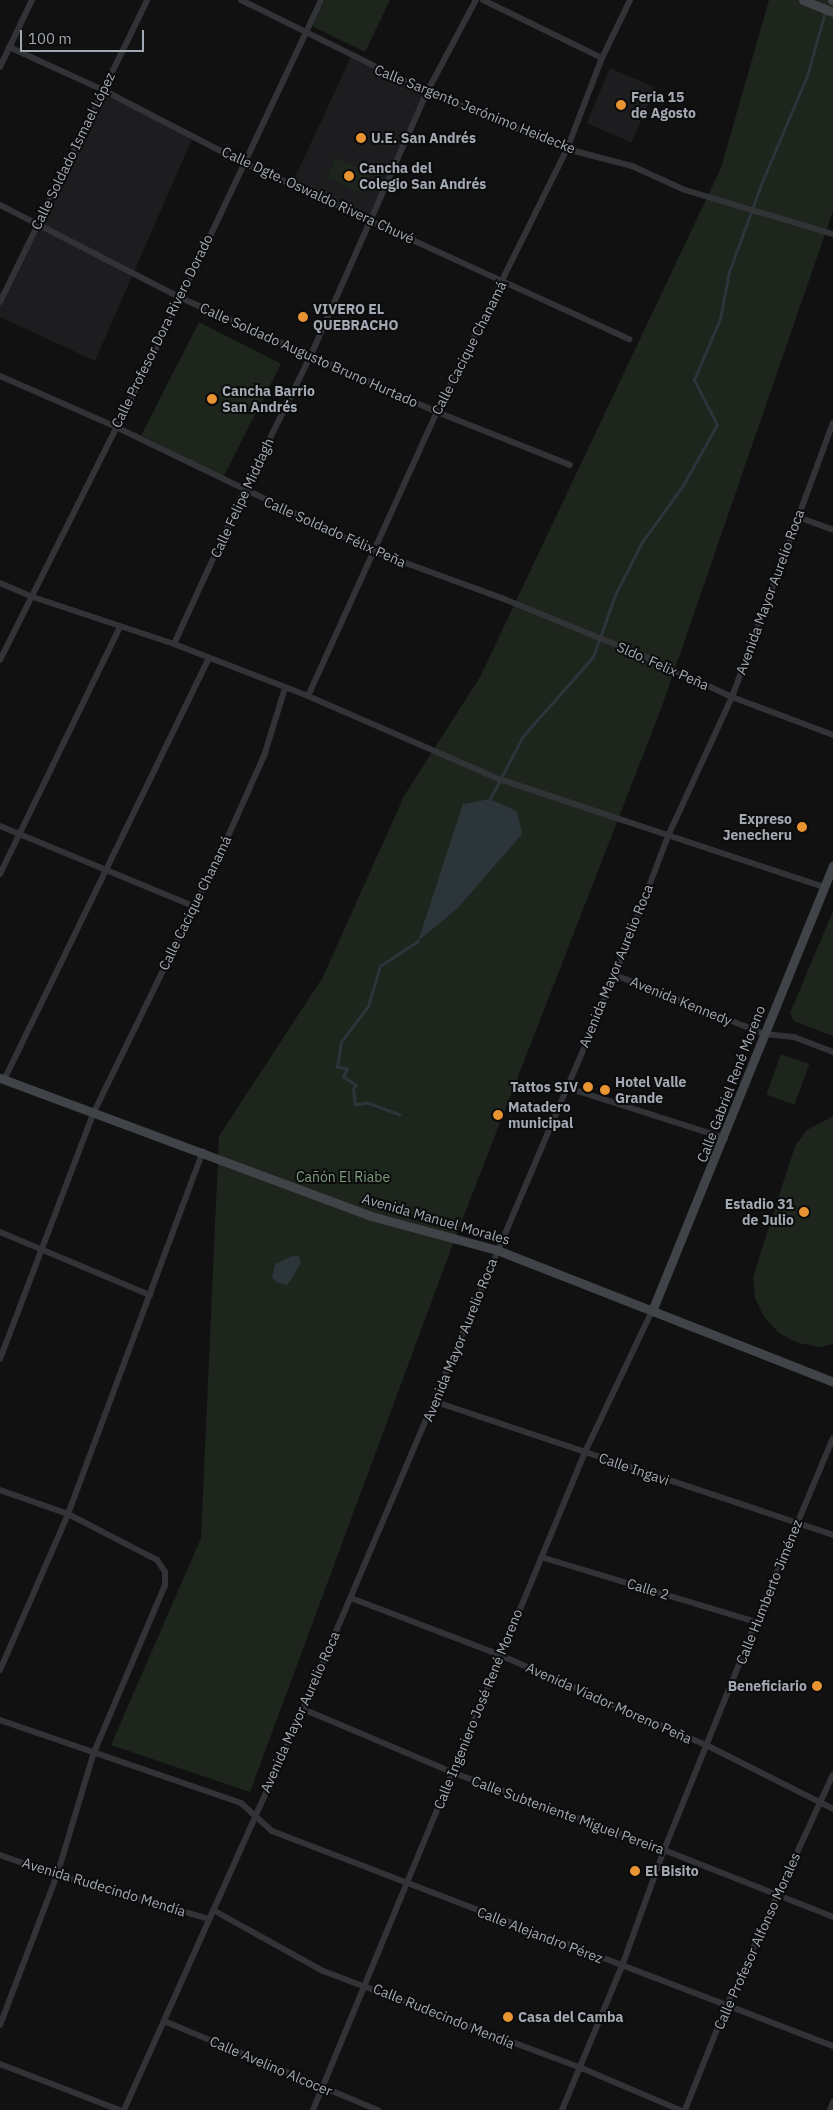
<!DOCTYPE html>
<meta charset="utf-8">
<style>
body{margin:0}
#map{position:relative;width:833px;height:2110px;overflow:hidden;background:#111112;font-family:"IBM Plex Sans",sans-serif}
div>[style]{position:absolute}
.built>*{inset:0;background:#1d1d1f;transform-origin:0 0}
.green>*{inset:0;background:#1d251d;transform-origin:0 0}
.water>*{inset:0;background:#2b353a}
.stream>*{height:2.5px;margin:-1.25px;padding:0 1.25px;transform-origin:1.25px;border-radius:1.25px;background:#2b353a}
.street>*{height:6px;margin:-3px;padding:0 3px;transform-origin:3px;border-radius:3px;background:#323337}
.secondary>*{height:9px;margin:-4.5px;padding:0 4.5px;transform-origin:4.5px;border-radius:4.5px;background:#404347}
.dots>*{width:14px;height:14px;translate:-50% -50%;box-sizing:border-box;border:2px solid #0c0c0d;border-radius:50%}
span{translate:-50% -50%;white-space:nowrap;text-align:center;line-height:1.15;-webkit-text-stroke:4px #0c0c0d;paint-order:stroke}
.poi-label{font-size:14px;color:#a3a9b2;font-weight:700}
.left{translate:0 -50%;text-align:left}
.right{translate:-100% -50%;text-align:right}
.street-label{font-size:14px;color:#a3a9b2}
.park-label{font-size:14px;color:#7c9d7a}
.scale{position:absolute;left:20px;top:30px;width:124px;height:22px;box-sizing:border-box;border:2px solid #a3a9b2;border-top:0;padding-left:6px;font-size:15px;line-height:18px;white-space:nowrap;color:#a3a9b2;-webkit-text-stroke:4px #0c0c0d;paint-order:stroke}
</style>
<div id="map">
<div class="built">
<div style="left:351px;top:57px;width:84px;height:140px;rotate:25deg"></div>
<div style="left:610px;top:68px;width:49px;height:60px;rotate:23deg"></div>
<div style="clip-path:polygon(103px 90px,193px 137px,95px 361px,0 317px,0 302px)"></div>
</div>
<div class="green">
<div style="clip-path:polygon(325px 0,390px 0,365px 52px,312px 26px)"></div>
<div style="clip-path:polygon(769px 0,833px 0,833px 211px,661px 709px,454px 1241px,250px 1792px,111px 1745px,201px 1538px,219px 1136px,323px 977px,404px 796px,480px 677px,721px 168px)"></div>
<div style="left:336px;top:158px;width:38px;height:21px;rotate:25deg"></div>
<div style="left:199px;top:322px;width:92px;height:127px;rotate:27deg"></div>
<div style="clip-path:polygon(833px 911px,833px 1036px,794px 1021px,790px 1013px)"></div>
<div style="left:781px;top:1054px;width:30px;height:43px;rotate:20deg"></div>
<div style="clip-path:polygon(833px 1116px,833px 1344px,820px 1347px,798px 1343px,779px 1333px,764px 1317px,755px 1298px,753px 1277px,795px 1146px,807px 1130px)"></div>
</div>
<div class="water">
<div style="clip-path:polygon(490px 799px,517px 811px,522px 834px,457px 909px,418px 941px,463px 804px)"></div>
<div style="clip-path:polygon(292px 1256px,299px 1256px,301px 1262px,291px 1280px,287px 1285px,278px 1283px,272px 1278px,275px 1264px)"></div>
</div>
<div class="stream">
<div style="left:490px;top:799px;width:71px;rotate:-62.4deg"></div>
<div style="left:523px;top:736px;width:106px;rotate:-48.5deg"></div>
<div style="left:593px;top:657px;width:66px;rotate:-70.5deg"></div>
<div style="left:615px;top:595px;width:59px;rotate:-63deg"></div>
<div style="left:642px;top:542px;width:68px;rotate:-54deg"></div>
<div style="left:682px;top:487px;width:71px;rotate:-60.6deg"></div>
<div style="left:717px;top:425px;width:51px;rotate:-117.1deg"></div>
<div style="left:694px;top:380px;width:66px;rotate:-66.9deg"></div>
<div style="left:720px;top:319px;width:48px;rotate:-79.2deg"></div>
<div style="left:729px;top:272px;width:96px;rotate:-69.9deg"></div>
<div style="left:762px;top:182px;width:115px;rotate:-67deg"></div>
<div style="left:807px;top:76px;width:66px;rotate:-74.3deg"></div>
<div style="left:400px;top:1115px;width:35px;rotate:-160deg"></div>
<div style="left:367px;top:1103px;width:12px;rotate:171deg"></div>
<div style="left:355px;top:1105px;width:16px;rotate:-97deg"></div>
<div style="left:353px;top:1089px;width:5px;rotate:-53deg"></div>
<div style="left:356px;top:1085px;width:15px;rotate:-148deg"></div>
<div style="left:343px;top:1077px;width:9px;rotate:-63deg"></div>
<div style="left:347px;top:1069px;width:10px;rotate:-169deg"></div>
<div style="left:337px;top:1067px;width:25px;rotate:-81deg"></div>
<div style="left:341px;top:1042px;width:45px;rotate:-53.1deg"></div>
<div style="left:368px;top:1006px;width:42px;rotate:-73.3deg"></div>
<div style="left:380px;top:966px;width:45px;rotate:-33.3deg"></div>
</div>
<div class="street">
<div style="left:241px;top:0;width:208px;rotate:26.3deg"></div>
<div style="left:427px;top:92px;width:151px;rotate:22.2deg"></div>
<div style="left:567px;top:149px;width:67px;rotate:14.7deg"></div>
<div style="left:632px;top:166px;width:58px;rotate:24.4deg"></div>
<div style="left:685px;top:190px;width:154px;rotate:16.6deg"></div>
<div style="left:483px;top:0;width:132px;rotate:26deg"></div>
<div style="left:9px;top:47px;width:103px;rotate:24.6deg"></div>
<div style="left:103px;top:90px;width:157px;rotate:27.4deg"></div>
<div style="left:242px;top:162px;width:426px;rotate:24.6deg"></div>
<div style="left:0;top:67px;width:74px;rotate:-64.5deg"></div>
<div style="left:0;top:205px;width:203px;rotate:27.2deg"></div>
<div style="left:181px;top:298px;width:280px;rotate:24deg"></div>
<div style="left:437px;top:412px;width:143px;rotate:21.7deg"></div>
<div style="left:0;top:302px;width:336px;rotate:-64deg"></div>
<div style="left:0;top:376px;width:124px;rotate:23.7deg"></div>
<div style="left:114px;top:426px;width:288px;rotate:25.8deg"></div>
<div style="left:373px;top:551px;width:140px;rotate:20.1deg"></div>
<div style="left:504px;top:599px;width:146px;rotate:22.2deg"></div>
<div style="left:639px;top:654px;width:102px;rotate:24.8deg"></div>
<div style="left:732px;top:697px;width:108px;rotate:20.6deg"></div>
<div style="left:798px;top:517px;width:37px;rotate:20deg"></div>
<div style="left:0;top:583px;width:33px;rotate:23deg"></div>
<div style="left:30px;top:596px;width:152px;rotate:18.4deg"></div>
<div style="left:174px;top:644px;width:144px;rotate:21.2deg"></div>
<div style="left:308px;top:696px;width:208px;rotate:23.5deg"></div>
<div style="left:499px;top:779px;width:342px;rotate:18.4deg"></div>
<div style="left:174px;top:644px;width:168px;rotate:-65.4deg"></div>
<div style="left:244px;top:491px;width:152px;rotate:-63.8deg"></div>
<div style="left:311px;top:355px;width:287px;rotate:-66.2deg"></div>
<div style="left:427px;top:92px;width:104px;rotate:-62deg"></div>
<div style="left:0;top:660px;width:405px;rotate:-63.4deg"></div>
<div style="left:181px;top:298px;width:329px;rotate:-64.8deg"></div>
<div style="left:308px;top:696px;width:312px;rotate:-65.6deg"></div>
<div style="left:437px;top:412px;width:293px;rotate:-63.7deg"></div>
<div style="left:567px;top:149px;width:97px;rotate:-69deg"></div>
<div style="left:602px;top:58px;width:64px;rotate:-64.2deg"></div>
<div style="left:0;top:826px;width:209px;rotate:22.5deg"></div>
<div style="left:0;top:874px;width:275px;rotate:-64.1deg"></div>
<div style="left:615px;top:975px;width:161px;rotate:21.5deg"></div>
<div style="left:765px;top:1034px;width:29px;rotate:6deg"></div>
<div style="left:794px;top:1037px;width:42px;rotate:21deg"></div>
<div style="left:4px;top:1080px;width:467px;rotate:-64.1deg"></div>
<div style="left:565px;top:1087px;width:168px;rotate:17.7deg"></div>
<div style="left:0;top:1232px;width:163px;rotate:22.8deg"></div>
<div style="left:0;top:1359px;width:262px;rotate:-69.2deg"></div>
<div style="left:93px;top:1114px;width:301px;rotate:-64deg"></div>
<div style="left:225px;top:843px;width:95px;rotate:-65.9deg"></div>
<div style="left:264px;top:756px;width:71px;rotate:-72.8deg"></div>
<div style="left:436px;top:1402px;width:419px;rotate:18.5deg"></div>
<div style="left:0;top:1490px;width:72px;rotate:19.4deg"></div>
<div style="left:68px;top:1514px;width:100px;rotate:27.3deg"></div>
<div style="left:157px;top:1560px;width:14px;rotate:56deg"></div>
<div style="left:165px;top:1572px;width:13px;rotate:90deg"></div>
<div style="left:165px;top:1585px;width:181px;rotate:113deg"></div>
<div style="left:94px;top:1752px;width:128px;rotate:106.7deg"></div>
<div style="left:57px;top:1875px;width:160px;rotate:110.8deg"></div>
<div style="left:541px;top:1557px;width:225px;rotate:16.8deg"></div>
<div style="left:351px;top:1598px;width:160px;rotate:20.9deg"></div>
<div style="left:500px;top:1655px;width:227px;rotate:23.6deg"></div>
<div style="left:708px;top:1746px;width:140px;rotate:26.7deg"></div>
<div style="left:0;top:1670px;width:170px;rotate:-66.4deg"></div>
<div style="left:68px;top:1514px;width:387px;rotate:-69.6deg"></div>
<div style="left:303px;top:1709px;width:164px;rotate:23deg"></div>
<div style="left:454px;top:1773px;width:224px;rotate:20.1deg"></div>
<div style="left:664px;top:1850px;width:182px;rotate:21.6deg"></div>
<div style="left:0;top:1720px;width:255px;rotate:19deg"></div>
<div style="left:241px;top:1803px;width:42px;rotate:42.1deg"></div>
<div style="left:272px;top:1831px;width:601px;rotate:20.97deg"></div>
<div style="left:0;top:1855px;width:60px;rotate:19.3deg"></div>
<div style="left:57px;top:1875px;width:158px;rotate:16.1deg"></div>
<div style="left:213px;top:1910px;width:126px;rotate:29deg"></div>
<div style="left:323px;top:1971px;width:273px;rotate:20.6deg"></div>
<div style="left:579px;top:2067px;width:110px;rotate:23.1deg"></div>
<div style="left:164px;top:2021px;width:232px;rotate:22.6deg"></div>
<div style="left:0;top:2064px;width:128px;rotate:21.1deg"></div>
<div style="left:124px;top:2110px;width:439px;rotate:-65.9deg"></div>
<div style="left:303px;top:1709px;width:798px;rotate:-66.97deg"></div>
<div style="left:615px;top:975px;width:149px;rotate:-69.1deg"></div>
<div style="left:668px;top:836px;width:153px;rotate:-65.3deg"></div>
<div style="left:732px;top:697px;width:292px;rotate:-69.8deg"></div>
<div style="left:313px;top:2110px;width:712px;rotate:-67.54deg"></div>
<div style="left:585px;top:1452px;width:156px;rotate:-64.6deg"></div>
<div style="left:562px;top:2110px;width:156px;rotate:-67.4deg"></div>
<div style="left:622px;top:1966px;width:123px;rotate:-70.1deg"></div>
<div style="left:664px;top:1850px;width:246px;rotate:-68deg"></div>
<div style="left:756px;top:1622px;width:199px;rotate:-67.3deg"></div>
<div style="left:685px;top:2110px;width:111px;rotate:-68.3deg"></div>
<div style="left:726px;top:2007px;width:256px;rotate:-65.3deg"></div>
<div style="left:830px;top:2110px;width:9px;rotate:-69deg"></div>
</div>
<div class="secondary">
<div style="left:803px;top:0;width:32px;rotate:22deg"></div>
<div style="left:832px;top:0;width:1px"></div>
<div style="left:0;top:1078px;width:396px;rotate:20.4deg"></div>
<div style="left:371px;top:1216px;width:131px;rotate:15.1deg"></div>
<div style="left:497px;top:1250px;width:361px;rotate:21.4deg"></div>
<div style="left:652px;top:1311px;width:481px;rotate:-67.9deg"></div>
</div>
<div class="dots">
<div style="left:621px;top:105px;background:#e99432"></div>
<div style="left:361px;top:138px;background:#e99432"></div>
<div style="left:349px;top:176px;background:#e99432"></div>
<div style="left:303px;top:317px;background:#e99432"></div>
<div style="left:212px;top:399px;background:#e99432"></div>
<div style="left:802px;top:827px;background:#e99432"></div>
<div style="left:588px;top:1087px;background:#e99432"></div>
<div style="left:605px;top:1090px;background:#e99432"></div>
<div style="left:498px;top:1115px;background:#e99432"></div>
<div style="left:804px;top:1212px;background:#e99432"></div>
<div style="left:817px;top:1686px;background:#e99432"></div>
<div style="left:635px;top:1871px;background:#e99432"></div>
<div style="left:508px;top:2017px;background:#e99432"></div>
</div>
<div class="poi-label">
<span class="left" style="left:631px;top:105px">Feria 15<br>de Agosto</span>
<span class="left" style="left:371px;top:138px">U.E. San Andrés</span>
<span class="left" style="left:359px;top:176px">Cancha del<br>Colegio San Andrés</span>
<span class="left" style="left:313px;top:317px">VIVERO EL<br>QUEBRACHO</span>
<span class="left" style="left:222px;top:399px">Cancha Barrio<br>San Andrés</span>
<span class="right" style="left:792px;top:827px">Expreso<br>Jenecheru</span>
<span class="left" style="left:615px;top:1090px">Hotel Valle<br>Grande</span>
<span class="right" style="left:578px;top:1087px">Tattos SIV</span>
<span class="left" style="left:508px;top:1115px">Matadero<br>municipal</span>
<span class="right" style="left:794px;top:1212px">Estadio 31<br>de Julio</span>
<span class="right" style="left:807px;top:1686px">Beneficiario</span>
<span class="left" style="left:645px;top:1871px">El Bisito</span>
<span class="left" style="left:518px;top:2017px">Casa del Camba</span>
</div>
<div class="street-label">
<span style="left:475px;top:109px;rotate:22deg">Calle Sargento Jerónimo Heidecke</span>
<span style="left:73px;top:151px;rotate:-64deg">Calle Soldado Ismael López</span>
<span style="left:318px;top:195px;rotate:25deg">Calle Dgte. Oswaldo Rivera Chuvé</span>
<span style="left:162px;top:331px;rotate:-64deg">Calle Profesor Dora Rivero Dorado</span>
<span style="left:469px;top:348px;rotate:-63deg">Calle Cacique Chanamá</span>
<span style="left:309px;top:355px;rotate:24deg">Calle Soldado Augusto Bruno Hurtado</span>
<span style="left:242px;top:498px;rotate:-65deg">Calle Felipe Middagh</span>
<span style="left:335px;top:532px;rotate:24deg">Calle Soldado Félix Peña</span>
<span style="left:770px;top:592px;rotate:-70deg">Avenida Mayor Aurelio Roca</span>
<span style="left:663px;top:666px;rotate:24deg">Sldo. Felix Peña</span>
<span style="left:195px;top:903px;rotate:-64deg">Calle Cacique Chanamá</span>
<span style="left:616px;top:966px;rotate:-68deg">Avenida Mayor Aurelio Roca</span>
<span style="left:681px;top:1001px;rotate:22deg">Avenida Kennedy</span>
<span style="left:731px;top:1084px;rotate:-69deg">Calle Gabriel René Moreno</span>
<span style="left:436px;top:1219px;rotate:16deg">Avenida Manuel Morales</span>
<span style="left:460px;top:1340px;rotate:-68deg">Avenida Mayor Aurelio Roca</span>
<span style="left:634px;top:1469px;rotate:19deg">Calle Ingavi</span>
<span style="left:648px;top:1589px;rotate:17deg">Calle 2</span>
<span style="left:769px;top:1592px;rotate:-68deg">Calle Humberto Jiménez</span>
<span style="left:609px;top:1703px;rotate:24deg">Avenida Viador Moreno Peña</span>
<span style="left:478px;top:1709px;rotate:-68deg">Calle Ingeniero José René Moreno</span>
<span style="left:300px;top:1712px;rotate:-66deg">Avenida Mayor Aurelio Roca</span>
<span style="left:568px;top:1815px;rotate:20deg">Calle Subteniente Miguel Pereira</span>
<span style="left:104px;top:1887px;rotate:17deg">Avenida Rudecindo Mendía</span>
<span style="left:540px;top:1935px;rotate:21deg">Calle Alejandro Pérez</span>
<span style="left:757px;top:1941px;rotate:-66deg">Calle Profesor Alfonso Morales</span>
<span style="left:444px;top:2016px;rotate:22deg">Calle Rudecindo Mendía</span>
<span style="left:271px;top:2066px;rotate:23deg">Calle Avelino Alcocer</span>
</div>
<div class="park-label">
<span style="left:343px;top:1177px">Cañón El Riabe</span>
</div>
<div class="scale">100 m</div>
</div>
